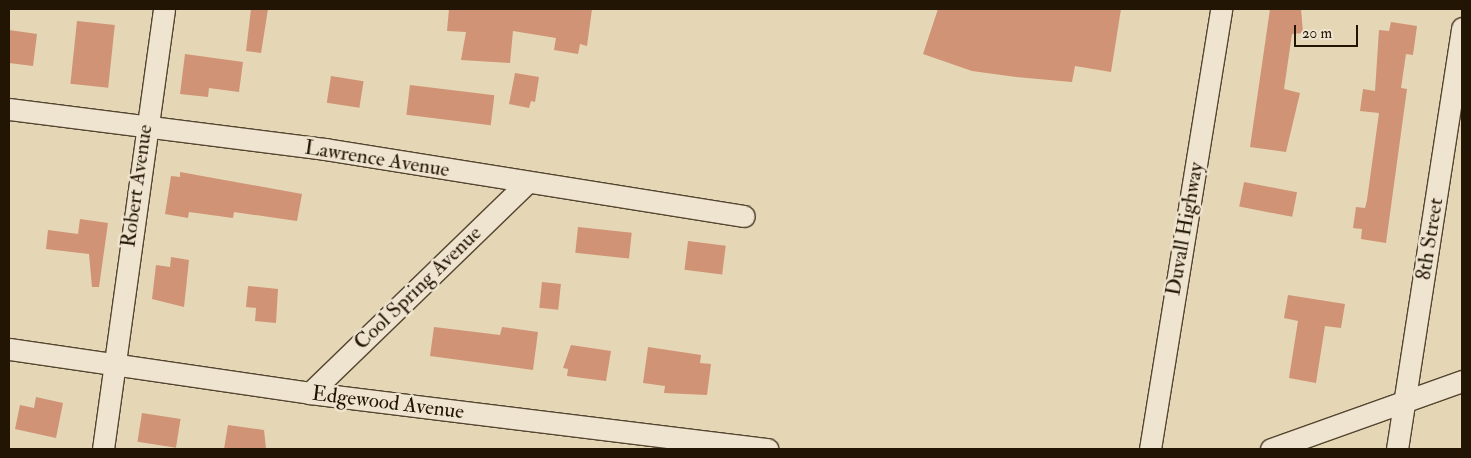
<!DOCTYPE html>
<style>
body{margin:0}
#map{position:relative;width:1471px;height:458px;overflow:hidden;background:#e5d6b5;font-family:"IM FELL Double Pica",serif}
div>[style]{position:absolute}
.building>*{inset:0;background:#d09375;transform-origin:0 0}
.roads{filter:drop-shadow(1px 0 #534530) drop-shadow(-1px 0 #534530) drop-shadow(0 1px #534530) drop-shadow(0 -1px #534530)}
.minor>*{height:21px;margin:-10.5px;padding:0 10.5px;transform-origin:10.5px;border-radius:10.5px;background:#eee4cf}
span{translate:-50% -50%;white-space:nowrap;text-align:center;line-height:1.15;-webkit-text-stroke:5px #eee4cf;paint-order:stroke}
.street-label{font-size:21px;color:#221504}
.frame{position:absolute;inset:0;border:10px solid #221504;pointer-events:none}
.scale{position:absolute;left:1294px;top:25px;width:64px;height:22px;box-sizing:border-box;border:2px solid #221504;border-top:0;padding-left:6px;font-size:15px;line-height:18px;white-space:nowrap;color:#221504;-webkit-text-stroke:4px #eee4cf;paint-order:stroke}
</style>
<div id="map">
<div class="building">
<div style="clip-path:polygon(251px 9px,268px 9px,261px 53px,246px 51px)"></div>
<div style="clip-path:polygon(449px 9px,592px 9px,587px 46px,580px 44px,578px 54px,554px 50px,556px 38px,513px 31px,510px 63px,461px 60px,466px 32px,447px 31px)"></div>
<div style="clip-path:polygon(938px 9px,1121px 9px,1111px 72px,1075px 66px,1072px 82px,1016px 77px,972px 71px,923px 54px)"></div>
<div style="clip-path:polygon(1270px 9px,1301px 9px,1303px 33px,1292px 34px,1284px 89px,1300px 93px,1286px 152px,1250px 147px)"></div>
<div style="left:77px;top:21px;width:38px;height:63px;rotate:6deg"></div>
<div style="clip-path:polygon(1391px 22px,1417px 26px,1413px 55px,1406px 54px,1401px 88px,1407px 89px,1386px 243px,1361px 239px,1362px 229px,1353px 228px,1356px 207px,1365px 208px,1367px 200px,1379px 113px,1360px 111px,1363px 89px,1375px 91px,1379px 30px,1389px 31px)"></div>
<div style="clip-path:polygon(9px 30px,37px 34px,33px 66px,9px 63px)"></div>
<div style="clip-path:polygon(185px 54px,243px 62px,239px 92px,209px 88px,208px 97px,180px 94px)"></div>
<div style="clip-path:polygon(515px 73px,539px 77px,535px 102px,531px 101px,529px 108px,509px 104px)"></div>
<div style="left:331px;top:76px;width:33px;height:27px;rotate:9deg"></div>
<div style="left:410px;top:85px;width:85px;height:30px;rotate:7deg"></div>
<div style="clip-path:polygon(180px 172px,302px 194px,297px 221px,234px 212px,233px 218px,189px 212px,188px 218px,165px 214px,171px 176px,180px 177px)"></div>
<div style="left:1244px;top:182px;width:54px;height:25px;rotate:11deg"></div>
<div style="clip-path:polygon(80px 219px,108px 223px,99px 287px,92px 287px,89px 254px,46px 249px,48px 230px,78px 234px)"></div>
<div style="left:578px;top:227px;width:54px;height:26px;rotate:6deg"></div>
<div style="left:688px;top:241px;width:38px;height:29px;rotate:7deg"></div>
<div style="clip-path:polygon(171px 257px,189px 260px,184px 307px,152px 299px,156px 265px,170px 267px)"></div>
<div style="left:542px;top:282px;width:19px;height:26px;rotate:6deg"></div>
<div style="clip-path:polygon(248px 286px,278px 289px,276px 323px,255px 321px,256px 308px,246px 307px)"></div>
<div style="clip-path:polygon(1288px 295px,1345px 304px,1341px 328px,1325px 326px,1316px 383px,1289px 378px,1298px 321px,1284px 318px)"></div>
<div style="clip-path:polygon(434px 327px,500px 335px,502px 327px,538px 332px,533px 370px,430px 356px)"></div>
<div style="clip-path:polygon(571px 345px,611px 351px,606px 381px,567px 376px,568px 369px,563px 368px)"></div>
<div style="clip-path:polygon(648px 347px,701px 355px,700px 363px,711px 364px,707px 395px,664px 393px,665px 386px,643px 383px)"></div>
<div style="clip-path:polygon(36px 397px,63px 403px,56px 438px,15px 429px,20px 405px,34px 408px)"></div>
<div style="left:142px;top:413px;width:39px;height:29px;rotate:9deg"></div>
<div style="clip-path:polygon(228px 425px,264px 430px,266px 449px,224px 449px)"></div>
</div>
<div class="roads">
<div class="minor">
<div style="left:9px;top:109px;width:319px;rotate:7.2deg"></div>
<div style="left:325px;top:149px;width:424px;rotate:9.1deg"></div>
<div style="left:9px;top:349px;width:304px;rotate:8.3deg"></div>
<div style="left:310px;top:393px;width:461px;rotate:7deg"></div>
<div style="left:310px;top:393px;width:302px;rotate:-44.1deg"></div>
<div style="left:103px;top:449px;width:444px;rotate:-82.1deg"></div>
<div style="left:1150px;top:449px;width:446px;rotate:-80.8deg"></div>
<div style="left:1271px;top:449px;width:203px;rotate:-19.6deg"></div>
<div style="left:1397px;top:449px;width:426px;rotate:-81.2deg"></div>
</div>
</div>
<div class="street-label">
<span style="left:377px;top:159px;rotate:9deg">Lawrence Avenue</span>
<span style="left:137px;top:186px;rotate:-82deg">Robert Avenue</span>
<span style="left:1185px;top:229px;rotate:-80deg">Duvall Highway</span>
<span style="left:1430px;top:239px;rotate:-81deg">8th Street</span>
<span style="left:418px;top:288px;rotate:-44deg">Cool Spring Avenue</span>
<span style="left:388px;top:403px;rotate:7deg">Edgewood Avenue</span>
</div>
<div class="frame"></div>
<div class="scale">20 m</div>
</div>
